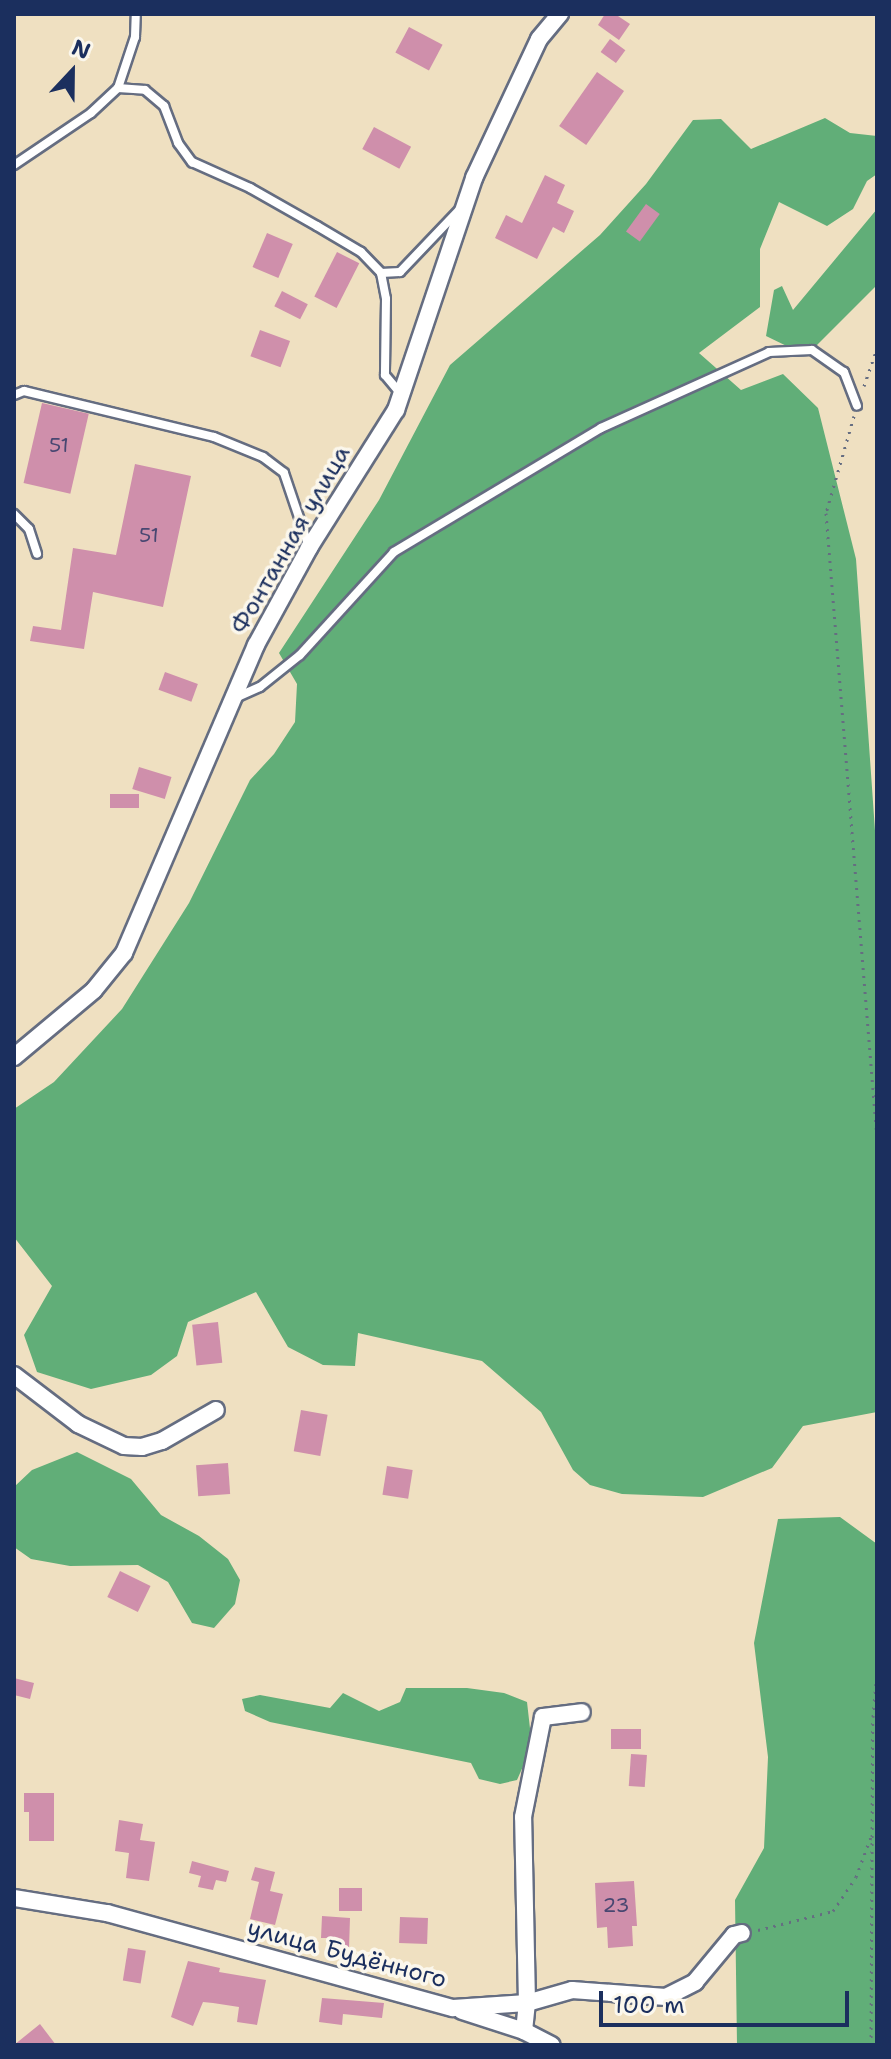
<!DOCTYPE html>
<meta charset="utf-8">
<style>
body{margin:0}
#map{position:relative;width:891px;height:2059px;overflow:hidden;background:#efe0c1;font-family:"Shantell Sans",sans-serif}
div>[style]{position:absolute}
.forest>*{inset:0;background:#61ae78}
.building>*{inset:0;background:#cf8fab;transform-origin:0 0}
.path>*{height:3px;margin-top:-1.5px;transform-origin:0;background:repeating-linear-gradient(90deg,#656d81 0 2px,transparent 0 8px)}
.roads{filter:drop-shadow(2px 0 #656d81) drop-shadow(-2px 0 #656d81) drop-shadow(0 2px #656d81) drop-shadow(0 -2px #656d81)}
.service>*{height:8px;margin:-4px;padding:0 4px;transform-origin:4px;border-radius:4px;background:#fff}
.minor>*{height:16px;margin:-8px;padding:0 8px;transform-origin:8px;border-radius:8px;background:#fff}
span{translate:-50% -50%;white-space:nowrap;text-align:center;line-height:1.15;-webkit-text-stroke:7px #fbf7ec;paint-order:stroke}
.number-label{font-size:20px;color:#484771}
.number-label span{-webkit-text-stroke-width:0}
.street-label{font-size:24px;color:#1b2f5e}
.frame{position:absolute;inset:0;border:16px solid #1b2f5e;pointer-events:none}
.north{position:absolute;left:32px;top:32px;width:80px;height:80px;-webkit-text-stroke:6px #fbf7ec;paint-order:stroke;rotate:22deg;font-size:22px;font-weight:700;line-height:32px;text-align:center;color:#1b2f5e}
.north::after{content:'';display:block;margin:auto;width:28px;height:36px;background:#1b2f5e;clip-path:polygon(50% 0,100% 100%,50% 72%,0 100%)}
.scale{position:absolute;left:599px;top:1991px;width:250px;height:36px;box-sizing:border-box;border:4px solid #1b2f5e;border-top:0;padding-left:10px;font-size:24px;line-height:28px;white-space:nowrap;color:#1b2f5e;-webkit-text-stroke:6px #fbf7ec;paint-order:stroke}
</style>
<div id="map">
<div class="forest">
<div style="clip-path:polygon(825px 118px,850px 133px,877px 136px,877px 174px,867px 181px,853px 209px,827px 226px,779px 202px,760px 249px,760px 307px,699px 353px,741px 390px,783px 374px,818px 408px,856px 559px,877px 859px,877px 1412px,803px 1426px,772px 1468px,703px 1497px,622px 1494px,590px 1485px,573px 1470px,541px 1412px,482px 1361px,358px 1333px,355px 1366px,323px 1365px,288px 1347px,256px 1292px,188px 1322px,177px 1356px,151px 1375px,91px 1389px,37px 1372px,24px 1335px,52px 1286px,14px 1237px,14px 1109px,54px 1082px,122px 1009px,189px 903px,250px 780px,274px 754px,295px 722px,297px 684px,279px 653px,379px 500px,450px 365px,600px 235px,646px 184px,693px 120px,721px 119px,751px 149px)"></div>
<div style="clip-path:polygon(877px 209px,877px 285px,812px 350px,797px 351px,766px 336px,774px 290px,782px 286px,793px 310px)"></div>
<div style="clip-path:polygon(77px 1452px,131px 1479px,161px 1515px,199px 1536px,228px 1559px,240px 1580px,235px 1604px,214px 1628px,192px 1623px,168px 1582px,138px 1565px,70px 1566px,31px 1559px,14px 1547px,14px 1487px,32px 1470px)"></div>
<div style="clip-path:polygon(840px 1517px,877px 1544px,875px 2045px,737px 2045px,735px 1900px,764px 1848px,768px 1757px,754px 1643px,778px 1519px)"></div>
<div style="clip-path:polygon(406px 1688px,467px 1688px,504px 1693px,527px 1702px,532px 1746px,517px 1780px,500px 1784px,479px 1779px,471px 1763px,270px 1722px,245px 1711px,242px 1699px,260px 1695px,330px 1708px,343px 1693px,379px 1711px,400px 1702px)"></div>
</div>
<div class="building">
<div style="clip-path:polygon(605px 14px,615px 14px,630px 24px,619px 40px,598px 25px)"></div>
<div style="left:409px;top:27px;width:38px;height:29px;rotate:28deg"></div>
<div style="left:610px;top:39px;width:19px;height:16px;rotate:36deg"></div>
<div style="left:597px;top:72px;width:33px;height:66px;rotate:35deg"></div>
<div style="left:374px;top:127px;width:42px;height:25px;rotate:28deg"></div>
<div style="clip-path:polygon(545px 175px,565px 185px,557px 203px,574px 211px,564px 233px,553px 227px,537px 259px,495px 238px,506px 215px,522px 223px)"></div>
<div style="left:646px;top:204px;width:17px;height:34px;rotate:36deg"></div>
<div style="left:267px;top:233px;width:28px;height:37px;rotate:23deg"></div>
<div style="left:337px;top:252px;width:25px;height:50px;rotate:27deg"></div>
<div style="left:282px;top:291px;width:29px;height:17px;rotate:27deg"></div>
<div style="left:260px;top:330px;width:32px;height:28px;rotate:20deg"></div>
<div style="left:42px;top:403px;width:48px;height:82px;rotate:13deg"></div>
<div style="clip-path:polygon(135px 464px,191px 476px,163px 607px,93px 592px,84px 649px,30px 641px,33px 626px,61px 630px,73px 548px,116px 555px)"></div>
<div style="left:165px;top:672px;width:35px;height:19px;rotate:20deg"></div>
<div style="left:139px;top:767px;width:34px;height:23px;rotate:17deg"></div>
<div style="left:110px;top:794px;width:29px;height:14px"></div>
<div style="left:218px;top:1322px;width:41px;height:26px;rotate:84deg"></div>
<div style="left:301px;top:1410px;width:27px;height:42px;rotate:10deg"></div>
<div style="left:228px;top:1463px;width:31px;height:32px;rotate:86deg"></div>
<div style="left:387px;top:1466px;width:26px;height:29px;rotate:9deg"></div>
<div style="left:120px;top:1571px;width:34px;height:29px;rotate:26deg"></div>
<div style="clip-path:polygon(14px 1678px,34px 1683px,30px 1699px,14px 1695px)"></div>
<div style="left:611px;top:1729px;width:30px;height:20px"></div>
<div style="left:631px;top:1754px;width:16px;height:32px;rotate:4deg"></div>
<div style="clip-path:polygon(24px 1793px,54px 1793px,54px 1841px,29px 1841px,29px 1812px,24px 1812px)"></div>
<div style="clip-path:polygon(119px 1820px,143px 1824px,140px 1840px,155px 1842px,149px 1881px,126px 1878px,129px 1853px,115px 1851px)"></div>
<div style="clip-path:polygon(192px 1861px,229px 1871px,226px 1882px,216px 1880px,213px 1890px,198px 1887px,201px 1876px,189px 1873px)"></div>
<div style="clip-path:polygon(255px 1867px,275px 1872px,270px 1891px,283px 1894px,275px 1925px,250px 1919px,259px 1882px,251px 1880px)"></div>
<div style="clip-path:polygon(634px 1881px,637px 1926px,632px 1926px,633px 1946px,608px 1948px,607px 1927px,597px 1928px,595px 1883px)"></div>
<div style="left:339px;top:1888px;width:23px;height:23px"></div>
<div style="clip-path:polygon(322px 1916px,350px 1918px,349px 1949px,327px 1948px,327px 1938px,321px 1938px)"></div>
<div style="left:400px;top:1917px;width:28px;height:26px;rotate:2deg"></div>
<div style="left:128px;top:1948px;width:18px;height:33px;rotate:9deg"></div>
<div style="clip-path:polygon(188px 1961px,220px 1968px,219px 1972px,266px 1980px,257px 2025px,237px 2022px,239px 2007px,213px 2003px,203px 2002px,193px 2026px,171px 2017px)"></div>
<div style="clip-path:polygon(322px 1998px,384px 2003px,382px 2018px,343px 2014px,342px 2025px,319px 2022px)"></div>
<div style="clip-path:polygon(40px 2024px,56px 2045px,14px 2045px)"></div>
</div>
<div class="path">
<div style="left:864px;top:386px;width:39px;rotate:-71deg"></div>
<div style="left:854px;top:416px;width:101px;rotate:106.1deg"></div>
<div style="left:826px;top:513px;width:627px;rotate:85.34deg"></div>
<div style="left:758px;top:1930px;width:77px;rotate:-14.2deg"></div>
<div style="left:833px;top:1911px;width:41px;rotate:-55.9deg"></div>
<div style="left:856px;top:1877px;width:46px;rotate:-69.6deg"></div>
<div style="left:871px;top:2045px;width:328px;rotate:-89.7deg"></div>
<div style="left:873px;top:1717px;width:47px;rotate:-85.1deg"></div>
</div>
<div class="roads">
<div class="service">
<div style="left:118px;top:88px;width:27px;rotate:4deg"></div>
<div style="left:145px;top:90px;width:25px;rotate:40deg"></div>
<div style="left:164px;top:106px;width:40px;rotate:69deg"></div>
<div style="left:178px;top:143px;width:24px;rotate:54deg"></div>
<div style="left:192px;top:162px;width:64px;rotate:24.1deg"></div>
<div style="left:250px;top:188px;width:77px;rotate:29.6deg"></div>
<div style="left:317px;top:226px;width:51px;rotate:30.6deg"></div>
<div style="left:361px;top:252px;width:29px;rotate:46deg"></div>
<div style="left:381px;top:273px;width:26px;rotate:79deg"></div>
<div style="left:386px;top:299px;width:76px;rotate:90.8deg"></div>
<div style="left:385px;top:375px;width:25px;rotate:50deg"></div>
<div style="left:14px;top:165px;width:93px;rotate:-34deg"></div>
<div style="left:91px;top:113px;width:37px;rotate:-43deg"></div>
<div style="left:118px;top:88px;width:54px;rotate:-71.6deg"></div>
<div style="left:135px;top:37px;width:23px;rotate:-88deg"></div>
<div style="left:381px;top:273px;width:19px;rotate:-3deg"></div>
<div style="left:400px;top:272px;width:84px;rotate:-46.4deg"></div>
<div style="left:14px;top:395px;width:11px;rotate:-22deg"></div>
<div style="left:24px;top:391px;width:195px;rotate:13.6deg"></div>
<div style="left:214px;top:437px;width:53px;rotate:22.2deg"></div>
<div style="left:263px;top:457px;width:26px;rotate:37deg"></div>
<div style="left:284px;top:473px;width:78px;rotate:71.3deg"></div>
<div style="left:14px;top:514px;width:21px;rotate:45deg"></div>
<div style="left:29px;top:529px;width:26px;rotate:72deg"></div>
<div style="left:235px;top:698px;width:27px;rotate:-24deg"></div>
<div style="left:260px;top:687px;width:51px;rotate:-38.7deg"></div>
<div style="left:300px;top:655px;width:139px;rotate:-47.6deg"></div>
<div style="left:394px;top:552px;width:241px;rotate:-30.9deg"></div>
<div style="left:601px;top:428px;width:184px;rotate:-24.3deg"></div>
<div style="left:769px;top:352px;width:43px;rotate:-2.7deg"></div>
<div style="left:812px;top:350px;width:39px;rotate:35deg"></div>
<div style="left:844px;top:372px;width:36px;rotate:69deg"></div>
</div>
<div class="minor">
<div style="left:14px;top:1057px;width:104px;rotate:-39.9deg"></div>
<div style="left:94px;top:990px;width:48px;rotate:-51deg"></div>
<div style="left:124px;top:953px;width:335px;rotate:-66.8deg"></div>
<div style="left:256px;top:645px;width:111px;rotate:-61.3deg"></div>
<div style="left:309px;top:548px;width:163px;rotate:-57.8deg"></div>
<div style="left:396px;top:410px;width:245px;rotate:-71.4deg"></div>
<div style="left:474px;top:178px;width:153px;rotate:-64.9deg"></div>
<div style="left:539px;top:39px;width:33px;rotate:-50deg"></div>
<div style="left:14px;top:1375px;width:81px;rotate:37.4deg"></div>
<div style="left:78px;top:1424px;width:51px;rotate:25.6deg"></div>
<div style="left:124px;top:1446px;width:18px;rotate:3deg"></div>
<div style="left:142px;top:1447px;width:21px;rotate:-17deg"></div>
<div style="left:162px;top:1441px;width:62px;rotate:-29.9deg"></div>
<div style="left:14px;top:1898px;width:94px;rotate:9.2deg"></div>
<div style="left:107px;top:1913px;width:359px;rotate:15.4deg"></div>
<div style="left:453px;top:2008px;width:74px;rotate:-3.9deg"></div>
<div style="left:527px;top:2003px;width:47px;rotate:-16.1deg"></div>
<div style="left:572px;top:1990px;width:94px;rotate:4.3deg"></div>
<div style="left:666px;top:1997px;width:33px;rotate:-27deg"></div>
<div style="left:695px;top:1982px;width:61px;rotate:-50.3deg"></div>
<div style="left:734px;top:1935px;width:8px;rotate:-14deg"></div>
<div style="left:462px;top:2011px;width:65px;rotate:17.9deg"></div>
<div style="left:524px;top:2031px;width:31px;rotate:27deg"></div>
<div style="left:524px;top:2031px;width:28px;rotate:-84deg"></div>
<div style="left:527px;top:2003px;width:186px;rotate:-91.2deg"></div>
<div style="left:523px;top:1817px;width:102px;rotate:-78.7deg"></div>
<div style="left:543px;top:1717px;width:39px;rotate:-7deg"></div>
</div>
</div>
<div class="number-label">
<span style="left:59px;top:445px">51</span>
<span style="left:149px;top:535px">51</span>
<span style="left:616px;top:1905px">23</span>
</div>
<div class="street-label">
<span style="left:291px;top:540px;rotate:-60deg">Фонтанная улица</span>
<span style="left:347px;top:1954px;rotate:15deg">улица Будённого</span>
</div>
<div class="frame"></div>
<div class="north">N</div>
<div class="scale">100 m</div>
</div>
